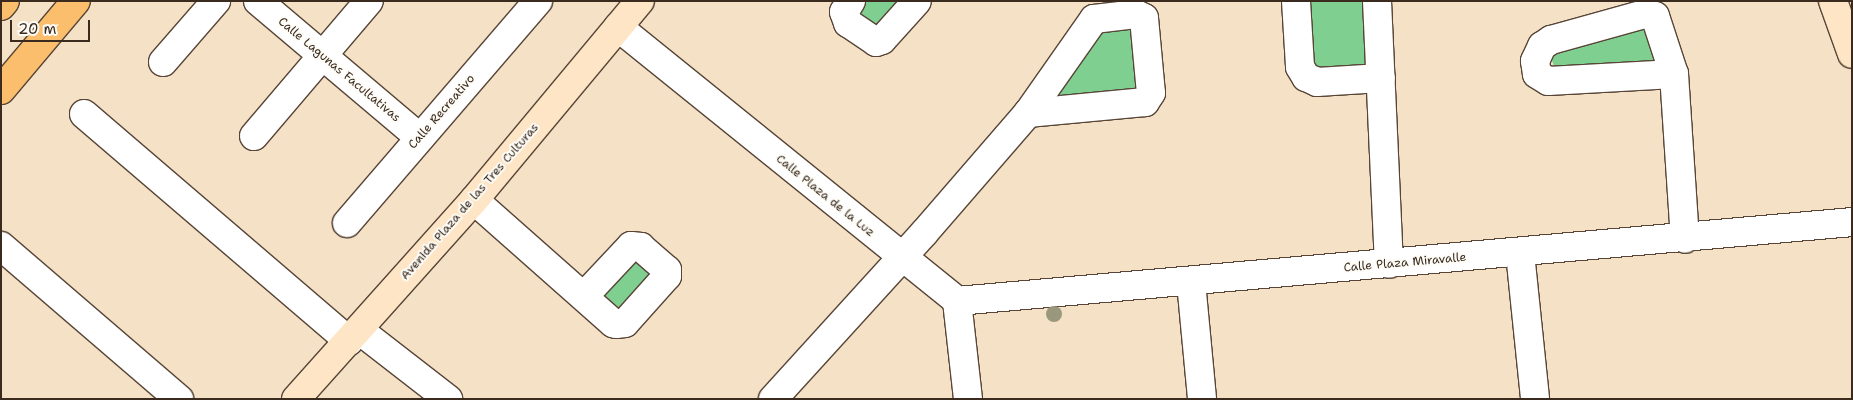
<!DOCTYPE html>
<style>
body{margin:0}
#map{position:relative;width:1853px;height:400px;overflow:hidden;background:#f5e1c6;font-family:"Shantell Sans",sans-serif}
div>[style]{position:absolute}
.green>*{inset:0;background:#7fcf90;transform-origin:0 0}
.roads{filter:drop-shadow(1px 0 #574537) drop-shadow(-1px 0 #574537) drop-shadow(0 1px #574537) drop-shadow(0 -1px #574537)}
.street>*{height:28px;margin:-14px;padding:0 14px;transform-origin:14px;border-radius:14px;background:#fff}
.secondary>*{height:28px;margin:-14px;padding:0 14px;transform-origin:14px;border-radius:14px;background:#fde5c5}
.highway>*{height:28px;margin:-14px;padding:0 14px;transform-origin:14px;border-radius:14px;background:#fabe6d}
.trees>*{width:16px;height:16px;margin:-8px;border-radius:50%;background:#9a987c}
span{translate:-50% -50%;white-space:nowrap;text-align:center;line-height:1.15;-webkit-text-stroke:4px #fdfcf7;paint-order:stroke}
.street-label{font-size:12px;color:#3b2a1e}
.frame{position:absolute;inset:0;border:2px solid #3b2a1e;pointer-events:none}
.scale{position:absolute;left:10px;top:20px;width:80px;height:22px;box-sizing:border-box;border:2px solid #3b2a1e;border-top:0;padding-left:6px;font-size:15px;line-height:18px;white-space:nowrap;color:#3b2a1e;-webkit-text-stroke:4px #fdfcf7;paint-order:stroke}
</style>
<div id="map">
<div class="green">
<div style="clip-path:polygon(866px 1px,903px 1px,875px 32px,855px 14px)"></div>
<div style="left:1305px;top:1px;width:61px;height:72px"></div>
<div style="clip-path:polygon(1130px 23px,1142px 90px,1059px 101px,1053px 92px,1102px 28px)"></div>
<div style="clip-path:polygon(1648px 23px,1659px 60px,1655px 68px,1561px 71px,1554px 66px,1551px 58px,1555px 51px)"></div>
<div style="left:636px;top:258px;width:27px;height:50px;rotate:42deg"></div>
</div>
<div class="roads">
<div class="street">
<div style="left:258px;top:1px;width:212px;rotate:40.2deg"></div>
<div style="left:851px;top:1px;width:13px;rotate:122deg"></div>
<div style="left:844px;top:12px;width:12px;rotate:70deg"></div>
<div style="left:848px;top:23px;width:34px;rotate:34deg"></div>
<div style="left:876px;top:42px;width:6px;rotate:-18deg"></div>
<div style="left:882px;top:40px;width:52px;rotate:-48.1deg"></div>
<div style="left:1296px;top:1px;width:66px;rotate:86.5deg"></div>
<div style="left:1300px;top:67px;width:12px;rotate:59deg"></div>
<div style="left:1306px;top:77px;width:12px;rotate:24deg"></div>
<div style="left:1317px;top:82px;width:64px;rotate:-3.6deg"></div>
<div style="left:1377px;top:1px;width:263px;rotate:87.4deg"></div>
<div style="left:618px;top:27px;width:436px;rotate:38.9deg"></div>
<div style="left:957px;top:301px;width:99px;rotate:83.6deg"></div>
<div style="left:163px;top:62px;width:81px;rotate:-49deg"></div>
<div style="left:1674px;top:74px;width:126px;rotate:176.8deg"></div>
<div style="left:1548px;top:81px;width:13px;rotate:-148deg"></div>
<div style="left:1537px;top:74px;width:13px;rotate:-99deg"></div>
<div style="left:1535px;top:61px;width:17px;rotate:-65deg"></div>
<div style="left:1542px;top:46px;width:11px;rotate:-34deg"></div>
<div style="left:1551px;top:40px;width:98px;rotate:-15.5deg"></div>
<div style="left:1645px;top:14px;width:10px;rotate:11deg"></div>
<div style="left:1655px;top:16px;width:61px;rotate:71.9deg"></div>
<div style="left:1674px;top:74px;width:165px;rotate:86.2deg"></div>
<div style="left:84px;top:114px;width:349px;rotate:40.6deg"></div>
<div style="left:254px;top:136px;width:177px;rotate:-49.6deg"></div>
<div style="left:474px;top:200px;width:186px;rotate:41.5deg"></div>
<div style="left:613px;top:323px;width:3px;rotate:18deg"></div>
<div style="left:616px;top:324px;width:9px;rotate:-6deg"></div>
<div style="left:625px;top:323px;width:63px;rotate:-48.2deg"></div>
<div style="left:667px;top:276px;width:6px;rotate:-90deg"></div>
<div style="left:667px;top:270px;width:35px;rotate:-139deg"></div>
<div style="left:641px;top:247px;width:10px;rotate:-174deg"></div>
<div style="left:631px;top:246px;width:69px;rotate:133.2deg"></div>
<div style="left:347px;top:223px;width:293px;rotate:-49.3deg"></div>
<div style="left:1px;top:246px;width:235px;rotate:40.7deg"></div>
<div style="left:1520px;top:253px;width:147px;rotate:84.1deg"></div>
<div style="left:1191px;top:282px;width:118px;rotate:84.6deg"></div>
<div style="left:957px;top:301px;width:898px;rotate:-5.04deg"></div>
<div style="left:359px;top:330px;width:113px;rotate:37.8deg"></div>
<div style="left:773px;top:399px;width:224px;rotate:-47.7deg"></div>
<div style="left:924px;top:233px;width:159px;rotate:-49.1deg"></div>
<div style="left:1028px;top:113px;width:115px;rotate:-54.9deg"></div>
<div style="left:1094px;top:19px;width:42px;rotate:-6.8deg"></div>
<div style="left:1136px;top:14px;width:9px;rotate:27deg"></div>
<div style="left:1144px;top:18px;width:75px;rotate:84.7deg"></div>
<div style="left:1151px;top:93px;width:11px;rotate:124deg"></div>
<div style="left:1145px;top:102px;width:118px;rotate:174.6deg"></div>
</div>
<div class="secondary">
<div style="left:1833px;top:1px;width:56px;rotate:70.3deg"></div>
<div style="left:296px;top:399px;width:267px;rotate:-48.2deg"></div>
<div style="left:474px;top:200px;width:259px;rotate:-50.2deg"></div>
</div>
<div class="highway">
<div style="left:1px;top:6px;width:6px;rotate:-51deg"></div>
<div style="left:1px;top:90px;width:116px;rotate:-49.9deg"></div>
</div>
</div>
<div class="trees">
<div style="left:1054px;top:314px"></div>
</div>
<div class="street-label">
<span style="left:339px;top:70px;rotate:40deg">Calle Lagunas Facultativas</span>
<span style="left:442px;top:112px;rotate:-49deg">Calle Recreativo</span>
<span style="left:825px;top:196px;rotate:39deg">Calle Plaza de la Luz</span>
<span style="left:470px;top:202px;rotate:-49deg">Avenida Plaza de las Tres Culturas</span>
<span style="left:1405px;top:263px;rotate:-5deg">Calle Plaza Miravalle</span>
</div>
<div class="frame"></div>
<div class="scale">20 m</div>
</div>
